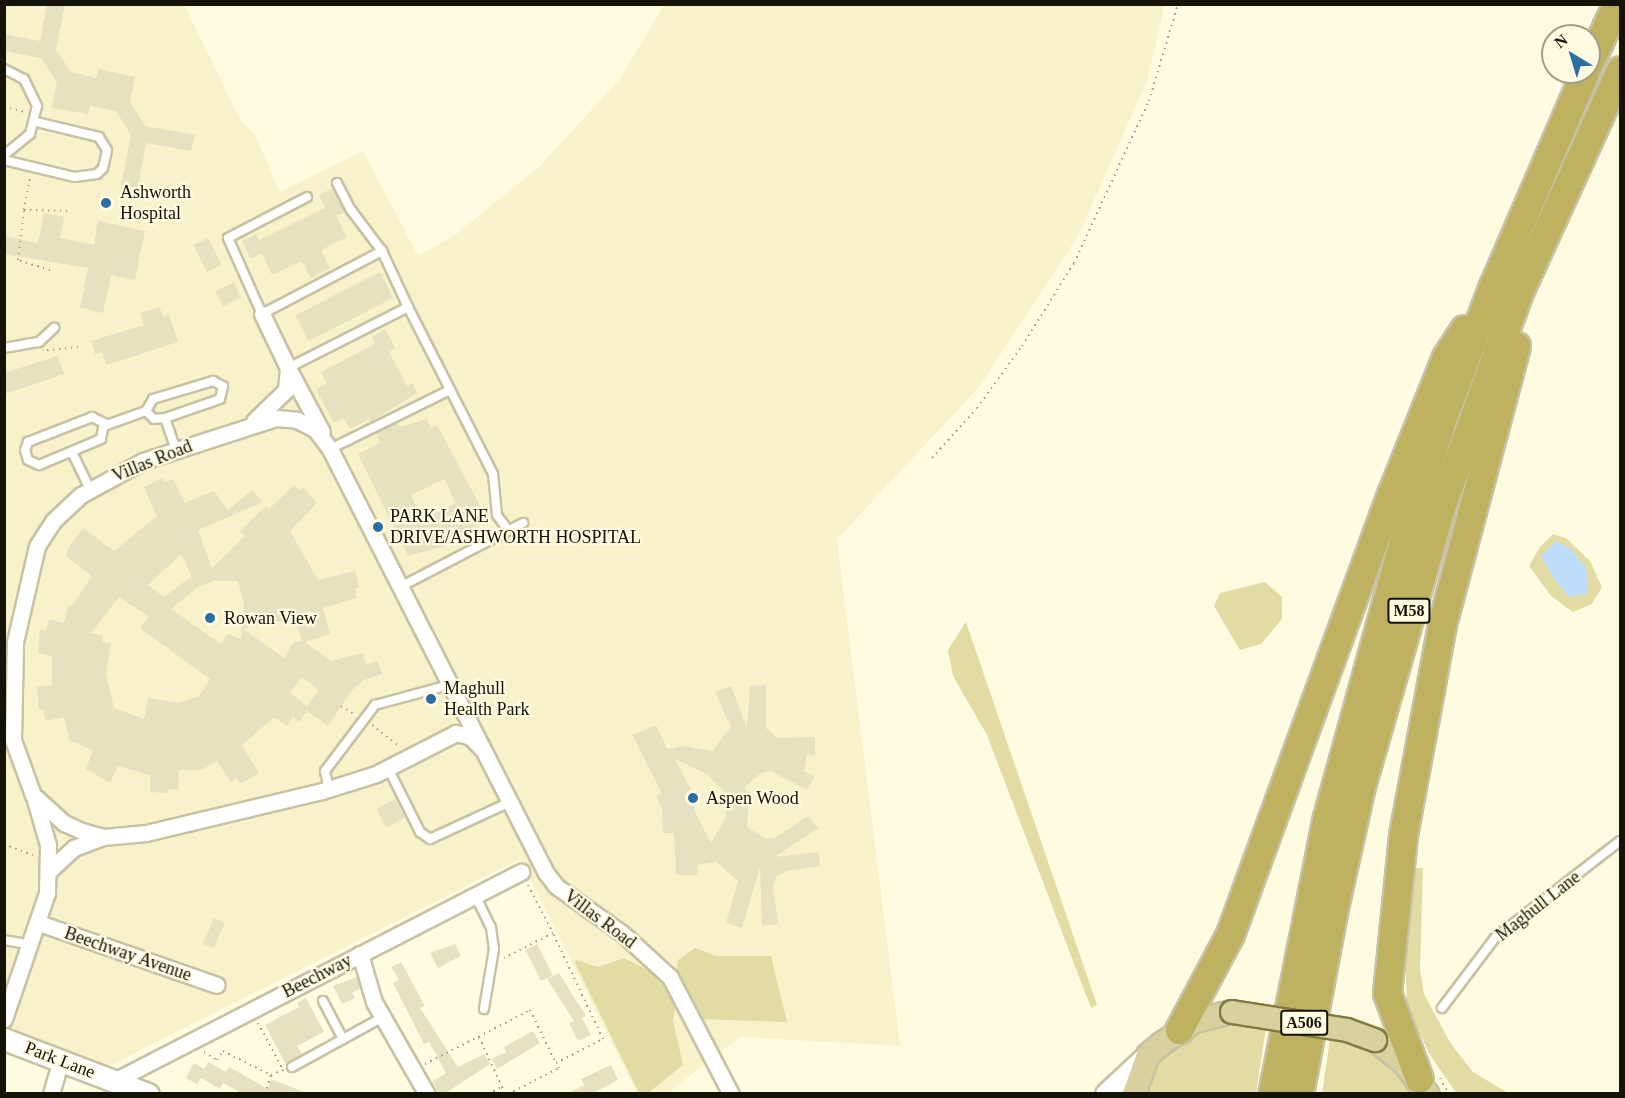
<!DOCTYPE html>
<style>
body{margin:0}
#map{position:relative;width:1625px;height:1098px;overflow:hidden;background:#fefbe0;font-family:Georgia,serif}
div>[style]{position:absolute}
.built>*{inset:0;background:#f8f2ca}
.green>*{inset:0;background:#e3dba4}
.water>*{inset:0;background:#bbdcfb}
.building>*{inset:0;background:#e5e1c1;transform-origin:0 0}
.path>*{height:2px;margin-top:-1px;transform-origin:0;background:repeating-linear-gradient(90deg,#a3a08b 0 1.5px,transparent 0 6px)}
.roads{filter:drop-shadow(2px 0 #c7c2a3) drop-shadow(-2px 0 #c7c2a3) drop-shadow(0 2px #c7c2a3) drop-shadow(0 -2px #c7c2a3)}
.lane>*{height:8px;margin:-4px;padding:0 4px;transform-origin:4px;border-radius:4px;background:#fff}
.street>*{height:15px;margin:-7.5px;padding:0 7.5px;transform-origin:7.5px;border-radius:7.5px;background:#fff}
.secondary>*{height:21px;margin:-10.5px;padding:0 10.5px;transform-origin:10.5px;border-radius:10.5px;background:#fff}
.primary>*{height:22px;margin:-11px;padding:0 11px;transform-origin:11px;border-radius:11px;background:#d8d09f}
.highway>*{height:27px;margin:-13.5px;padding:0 13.5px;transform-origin:13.5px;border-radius:13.5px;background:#beb15f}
.bridges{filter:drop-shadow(2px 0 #837a41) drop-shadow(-2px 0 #837a41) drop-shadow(0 2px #837a41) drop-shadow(0 -2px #837a41)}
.primary-bridge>*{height:22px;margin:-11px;padding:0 11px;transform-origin:11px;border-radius:11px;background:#d8d09f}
.dots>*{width:16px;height:16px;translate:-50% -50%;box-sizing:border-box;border:3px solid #fefbe0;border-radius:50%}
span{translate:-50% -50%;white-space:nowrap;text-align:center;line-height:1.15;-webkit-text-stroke:4.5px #fefbe0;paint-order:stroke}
.shield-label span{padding:2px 4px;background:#fefbe0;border:2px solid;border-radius:4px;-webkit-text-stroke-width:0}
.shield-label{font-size:16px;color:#151308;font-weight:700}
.poi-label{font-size:18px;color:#151308}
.left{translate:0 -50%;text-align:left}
.street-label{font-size:18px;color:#151308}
.frame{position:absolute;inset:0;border:6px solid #151308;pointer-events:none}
.north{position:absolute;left:1541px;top:24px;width:60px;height:60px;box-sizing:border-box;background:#fefbe0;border:2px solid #a19e8a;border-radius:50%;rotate:322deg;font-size:16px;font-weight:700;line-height:24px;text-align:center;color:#151308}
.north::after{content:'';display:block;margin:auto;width:21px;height:27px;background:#2c6ea3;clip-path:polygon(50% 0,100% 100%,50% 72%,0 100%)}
</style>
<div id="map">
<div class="built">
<div style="clip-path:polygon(4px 5px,184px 5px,242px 123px,254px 133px,280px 192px,363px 151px,418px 256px,454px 236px,539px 167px,619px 80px,664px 5px,1165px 5px,1147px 81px,1079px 234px,980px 386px,837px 539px,900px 1046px,740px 1037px,668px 1093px,637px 1093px,520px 859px,103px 1069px,5px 1030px)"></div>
</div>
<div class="green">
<div style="clip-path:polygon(1553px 534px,1566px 538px,1590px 561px,1602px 587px,1592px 604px,1573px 612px,1551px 596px,1529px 566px,1540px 547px)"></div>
<div style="clip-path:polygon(1265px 582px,1282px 597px,1282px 619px,1261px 644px,1240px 650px,1214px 606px,1220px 593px)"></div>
<div style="clip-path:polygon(966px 622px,1097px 1005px,1091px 1008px,987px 735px,953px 676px,948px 650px)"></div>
<div style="clip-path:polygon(1411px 868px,1423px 868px,1420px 969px,1424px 994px,1451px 1044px,1473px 1072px,1508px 1093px,1456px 1093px,1430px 1055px,1407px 1007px,1405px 940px)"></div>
<div style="clip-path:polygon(695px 948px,716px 956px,771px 956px,787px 1022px,698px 1019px,676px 977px,678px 960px)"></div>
<div style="clip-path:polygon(624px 958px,656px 974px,676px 1005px,673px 1020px,683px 1065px,648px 1093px,639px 1093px,575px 963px,576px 960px,598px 967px)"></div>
<div style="clip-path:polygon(1236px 1024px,1266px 1028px,1256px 1093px,1142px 1094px,1156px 1060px,1186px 1033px)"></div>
<div style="clip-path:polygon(1330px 1039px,1375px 1053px,1377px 1049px,1415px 1094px,1322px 1094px)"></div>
</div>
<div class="water">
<div style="clip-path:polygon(1556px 541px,1571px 549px,1586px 568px,1588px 593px,1569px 597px,1556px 581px,1541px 556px)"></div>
</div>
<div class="building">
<div style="clip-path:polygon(47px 4px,65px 4px,56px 50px,71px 72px,96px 78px,98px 69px,135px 77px,130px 102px,145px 126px,195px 135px,191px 151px,146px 143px,138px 188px,121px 185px,131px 135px,116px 111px,90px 106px,88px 114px,52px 108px,57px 82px,41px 58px,4px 51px,4px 34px,40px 41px)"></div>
<div style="clip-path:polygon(333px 188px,345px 212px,336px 216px,347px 237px,321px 250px,330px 268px,311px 278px,302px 261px,272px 275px,262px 253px,251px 259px,242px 241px,256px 234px,259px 240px,325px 208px,319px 195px)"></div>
<div style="clip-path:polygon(44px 213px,64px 217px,60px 238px,94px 245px,98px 221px,145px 231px,135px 280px,111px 275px,103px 313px,80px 308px,88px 268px,4px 254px,4px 236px,38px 243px)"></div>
<div style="left:208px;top:238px;width:30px;height:16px;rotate:63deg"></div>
<div style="left:380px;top:272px;width:29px;height:95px;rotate:63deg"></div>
<div style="left:233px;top:282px;width:17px;height:20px;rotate:62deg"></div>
<div style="clip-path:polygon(159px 307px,164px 317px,169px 314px,178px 342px,106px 365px,102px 352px,95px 354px,91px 341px,144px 325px,140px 313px)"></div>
<div style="clip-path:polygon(385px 329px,395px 348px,389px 352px,407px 386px,412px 383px,417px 393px,370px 422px,369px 419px,350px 429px,344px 418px,334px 423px,316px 389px,327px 383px,321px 372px,375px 344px,372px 337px)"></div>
<div style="clip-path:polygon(58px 356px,64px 374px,4px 394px,4px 373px)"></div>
<div style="clip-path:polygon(evenodd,427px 419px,431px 428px,437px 425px,485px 515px,476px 520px,480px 528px,457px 539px,459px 542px,408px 556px,358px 454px,380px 443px,376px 433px,397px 423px,400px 427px,427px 419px,444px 479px,456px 503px,423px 519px,411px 495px,444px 479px)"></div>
<div style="clip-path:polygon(evenodd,162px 478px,164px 482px,173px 479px,185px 503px,214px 491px,228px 510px,252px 490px,263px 502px,198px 530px,212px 568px,245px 536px,240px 531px,266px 506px,269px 509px,294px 485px,300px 490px,303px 487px,317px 503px,290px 531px,318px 580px,355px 571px,359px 588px,355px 589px,357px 598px,323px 608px,330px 634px,305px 642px,331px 661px,363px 653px,366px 664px,378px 661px,382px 674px,364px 680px,352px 690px,328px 726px,307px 711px,299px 722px,293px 717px,287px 726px,274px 717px,242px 745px,259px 773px,241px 784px,236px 778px,231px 782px,217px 761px,201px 770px,179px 770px,178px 790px,168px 789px,168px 793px,150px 792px,150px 775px,118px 766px,110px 783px,86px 769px,93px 750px,69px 740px,64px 717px,46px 721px,43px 709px,39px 710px,37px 687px,52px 685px,52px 656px,38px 653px,40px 630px,46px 631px,49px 619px,64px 623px,68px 605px,72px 606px,92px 576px,66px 556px,70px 545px,83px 528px,114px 551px,157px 516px,144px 487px,162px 478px,181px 554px,192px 576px,164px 597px,148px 585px,181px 554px,162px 478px,214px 581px,238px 581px,244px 603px,241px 639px,228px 634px,221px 644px,171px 609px,198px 587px,214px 581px,162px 478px,119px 597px,149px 617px,140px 628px,210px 679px,199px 696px,179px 703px,148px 698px,144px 719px,114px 708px,106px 674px,111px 643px,102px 642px,103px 636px,91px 633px,119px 597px,162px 478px,290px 619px,296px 621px,302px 641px,293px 643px,284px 658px,243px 629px,290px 619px,162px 478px,302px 677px,319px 690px,307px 706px,290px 693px,302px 677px)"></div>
<div style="clip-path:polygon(evenodd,766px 685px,766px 728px,777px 738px,815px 737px,815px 755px,807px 754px,804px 771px,815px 777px,807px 790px,771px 771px,761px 773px,745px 787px,749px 802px,747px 827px,767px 839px,775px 838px,808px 816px,818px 828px,774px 857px,819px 852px,820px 866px,787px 871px,776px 877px,773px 887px,778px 924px,762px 926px,760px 867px,742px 928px,726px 923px,738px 881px,716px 862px,697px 865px,698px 875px,676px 875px,674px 833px,663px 833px,662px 810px,656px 795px,662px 794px,632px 735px,656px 725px,667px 749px,684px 746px,712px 751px,731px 727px,715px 692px,731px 686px,747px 728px,750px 686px,766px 685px,675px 759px,708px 775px,724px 791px,726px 817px,711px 843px,695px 812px,695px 798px,675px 759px)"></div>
<div style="left:395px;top:799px;width:21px;height:21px;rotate:62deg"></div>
<div style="left:214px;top:918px;width:12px;height:28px;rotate:24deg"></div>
<div style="clip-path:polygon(455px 944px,461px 956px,438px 968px,430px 953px)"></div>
<div style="left:537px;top:944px;width:35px;height:13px;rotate:63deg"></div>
<div style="clip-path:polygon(401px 962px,425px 1006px,420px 1008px,458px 1067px,484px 1054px,490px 1064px,444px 1094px,439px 1094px,433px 1081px,446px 1073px,429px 1042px,424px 1044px,393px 983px,399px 980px,391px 967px)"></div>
<div style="clip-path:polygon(559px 973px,586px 1016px,582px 1018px,591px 1035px,578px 1041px,569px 1023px,574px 1021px,547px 979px)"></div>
<div style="clip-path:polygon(357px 977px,360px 989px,352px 993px,355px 998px,342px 1004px,333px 986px)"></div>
<div style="clip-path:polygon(306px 998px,324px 1032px,297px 1046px,302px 1054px,285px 1063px,265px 1025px,299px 1007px,297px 1003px)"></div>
<div style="clip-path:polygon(533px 1031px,540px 1043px,497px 1069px,492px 1059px,506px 1052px,504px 1047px)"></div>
<div style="clip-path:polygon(208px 1062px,226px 1072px,229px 1067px,268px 1089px,271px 1079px,309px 1094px,243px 1094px,223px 1083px,220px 1089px,201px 1078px,197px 1084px,186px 1078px,194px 1063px,204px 1069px)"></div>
<div style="clip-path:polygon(611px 1065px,618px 1080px,591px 1094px,567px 1094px,584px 1085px,581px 1079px)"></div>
</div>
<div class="path">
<div style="left:4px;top:107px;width:22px;rotate:13deg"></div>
<div style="left:24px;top:210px;width:34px;rotate:-80deg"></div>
<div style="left:50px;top:270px;width:34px;rotate:-163deg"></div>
<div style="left:18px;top:260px;width:50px;rotate:-83.2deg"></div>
<div style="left:24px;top:210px;width:47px;rotate:1.2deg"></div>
<div style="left:47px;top:350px;width:36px;rotate:-5deg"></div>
<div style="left:932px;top:458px;width:67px;rotate:-48deg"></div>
<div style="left:977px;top:408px;width:77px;rotate:-54deg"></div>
<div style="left:1022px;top:346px;width:98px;rotate:-57.9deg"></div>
<div style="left:1074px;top:263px;width:179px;rotate:-65.2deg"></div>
<div style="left:1149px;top:101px;width:101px;rotate:-73.4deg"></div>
<div style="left:341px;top:706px;width:15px;rotate:32deg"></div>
<div style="left:372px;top:725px;width:36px;rotate:38deg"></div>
<div style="left:4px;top:844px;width:31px;rotate:21deg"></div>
<div style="left:528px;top:885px;width:54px;rotate:62.5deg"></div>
<div style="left:258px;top:1023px;width:51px;rotate:61.9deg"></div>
<div style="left:479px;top:1037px;width:55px;rotate:65.3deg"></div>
<div style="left:204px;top:1052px;width:15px;rotate:32deg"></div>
<div style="left:217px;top:1060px;width:11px;rotate:-56deg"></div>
<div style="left:223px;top:1051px;width:54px;rotate:26.6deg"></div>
<div style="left:425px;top:1064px;width:118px;rotate:-27.2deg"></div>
<div style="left:530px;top:1010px;width:59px;rotate:63.9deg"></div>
<div style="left:556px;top:1063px;width:53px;rotate:-27.1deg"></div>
<div style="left:603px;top:1039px;width:117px;rotate:-115.3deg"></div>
<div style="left:553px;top:933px;width:55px;rotate:153deg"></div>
<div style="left:1440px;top:1078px;width:18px;rotate:61deg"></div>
<div style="left:265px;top:1094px;width:20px;rotate:-72deg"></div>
<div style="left:271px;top:1075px;width:14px;rotate:-21deg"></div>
<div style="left:488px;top:1094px;width:16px;rotate:-27deg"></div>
<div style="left:502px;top:1087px;width:8px;rotate:67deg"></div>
<div style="left:508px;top:1094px;width:57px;rotate:-27deg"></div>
<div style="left:559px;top:1068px;width:6px;rotate:-121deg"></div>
</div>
<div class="roads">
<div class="lane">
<div style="left:4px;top:69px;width:22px;rotate:27deg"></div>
<div style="left:24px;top:79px;width:30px;rotate:64deg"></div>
<div style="left:37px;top:106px;width:29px;rotate:104deg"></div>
<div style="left:30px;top:134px;width:33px;rotate:141deg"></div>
<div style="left:4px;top:160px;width:73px;rotate:13.5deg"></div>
<div style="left:75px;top:177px;width:22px;rotate:-8deg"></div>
<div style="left:97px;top:174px;width:8px;rotate:-45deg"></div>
<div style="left:103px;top:168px;width:18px;rotate:-77deg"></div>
<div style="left:107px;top:150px;width:15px;rotate:-122deg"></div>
<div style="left:99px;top:137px;width:65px;rotate:-166.6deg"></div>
<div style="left:337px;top:183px;width:30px;rotate:63deg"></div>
<div style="left:351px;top:210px;width:51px;rotate:52.9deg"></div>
<div style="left:382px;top:251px;width:62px;rotate:65.1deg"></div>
<div style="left:307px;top:197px;width:89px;rotate:152.6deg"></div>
<div style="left:228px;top:238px;width:83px;rotate:65.9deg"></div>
<div style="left:262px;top:314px;width:136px;rotate:-27.7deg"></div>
<div style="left:4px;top:348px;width:36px;rotate:-10deg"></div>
<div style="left:39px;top:342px;width:21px;rotate:-43deg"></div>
<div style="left:288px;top:368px;width:135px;rotate:-26.9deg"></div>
<div style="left:408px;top:307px;width:187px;rotate:63deg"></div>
<div style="left:493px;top:474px;width:41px;rotate:84.4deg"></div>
<div style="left:497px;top:515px;width:19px;rotate:54deg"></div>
<div style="left:213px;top:381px;width:11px;rotate:27deg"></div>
<div style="left:223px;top:386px;width:13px;rotate:103deg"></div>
<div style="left:220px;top:399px;width:58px;rotate:160.9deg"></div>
<div style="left:165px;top:418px;width:11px;rotate:175deg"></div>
<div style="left:154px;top:419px;width:11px;rotate:-135deg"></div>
<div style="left:146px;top:411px;width:14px;rotate:-60deg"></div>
<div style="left:153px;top:399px;width:63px;rotate:-16.7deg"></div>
<div style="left:92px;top:417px;width:13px;rotate:27deg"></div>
<div style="left:104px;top:423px;width:16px;rotate:101deg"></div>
<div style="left:101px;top:439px;width:67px;rotate:157.2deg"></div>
<div style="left:39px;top:465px;width:12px;rotate:-156deg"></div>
<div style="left:28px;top:460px;width:10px;rotate:-107deg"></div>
<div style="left:25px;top:450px;width:9px;rotate:-69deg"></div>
<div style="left:28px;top:442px;width:69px;rotate:-21.3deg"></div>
<div style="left:165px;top:418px;width:34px;rotate:71deg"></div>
<div style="left:104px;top:426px;width:45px;rotate:-19.7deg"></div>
<div style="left:330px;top:449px;width:134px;rotate:-26.2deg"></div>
<div style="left:72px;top:452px;width:41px;rotate:64.1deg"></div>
<div style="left:400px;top:587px;width:139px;rotate:-27.5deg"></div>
<div style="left:388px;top:768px;width:72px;rotate:63.4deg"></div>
<div style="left:420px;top:832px;width:12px;rotate:35deg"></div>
<div style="left:430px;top:839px;width:86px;rotate:-24.8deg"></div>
<div style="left:329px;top:789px;width:18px;rotate:-103deg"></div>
<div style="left:325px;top:771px;width:83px;rotate:-52.9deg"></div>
<div style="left:375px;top:705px;width:77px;rotate:-15.1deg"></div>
<div style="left:475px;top:895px;width:37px;rotate:64deg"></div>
<div style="left:491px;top:928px;width:21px;rotate:82deg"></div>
<div style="left:494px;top:949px;width:61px;rotate:99.5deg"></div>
<div style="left:4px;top:940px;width:28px;rotate:10deg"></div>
<div style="left:323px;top:1001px;width:43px;rotate:62.2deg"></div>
<div style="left:1442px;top:1008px;width:88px;rotate:-52.9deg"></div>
<div style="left:1495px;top:938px;width:158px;rotate:-37.8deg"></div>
<div style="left:292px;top:1067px;width:104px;rotate:-28.8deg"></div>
</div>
<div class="street">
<div style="left:262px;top:314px;width:60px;rotate:64.3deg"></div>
<div style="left:254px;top:421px;width:45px;rotate:-44.1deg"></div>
<div style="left:286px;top:390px;width:22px;rotate:-85deg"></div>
<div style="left:288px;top:368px;width:72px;rotate:62deg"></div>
<div style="left:482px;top:749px;width:16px;rotate:-133deg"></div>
<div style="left:471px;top:737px;width:16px;rotate:-165deg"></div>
<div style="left:456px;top:733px;width:90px;rotate:152.9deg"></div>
<div style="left:376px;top:774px;width:57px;rotate:162.5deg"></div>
<div style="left:322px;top:791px;width:181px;rotate:166.6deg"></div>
<div style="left:146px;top:833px;width:43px;rotate:174.7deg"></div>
<div style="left:103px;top:837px;width:22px;rotate:-164deg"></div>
<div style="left:82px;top:831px;width:20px;rotate:-156deg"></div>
<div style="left:64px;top:823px;width:42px;rotate:-137.9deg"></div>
<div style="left:33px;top:795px;width:59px;rotate:-110deg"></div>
<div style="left:13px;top:740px;width:98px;rotate:-88.8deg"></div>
<div style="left:15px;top:642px;width:98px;rotate:-77.1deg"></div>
<div style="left:37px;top:546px;width:30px;rotate:-57deg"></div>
<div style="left:53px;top:521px;width:38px;rotate:-43deg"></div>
<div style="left:81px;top:495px;width:71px;rotate:-28.7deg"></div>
<div style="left:143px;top:461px;width:140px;rotate:-17.9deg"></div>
<div style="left:276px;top:418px;width:21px;rotate:5deg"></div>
<div style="left:297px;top:420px;width:20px;rotate:27deg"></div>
<div style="left:315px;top:429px;width:25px;rotate:53deg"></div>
<div style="left:330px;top:449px;width:476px;rotate:63deg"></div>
<div style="left:546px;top:873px;width:16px;rotate:52deg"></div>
<div style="left:556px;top:886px;width:82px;rotate:35.6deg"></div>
<div style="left:623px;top:934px;width:64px;rotate:42.5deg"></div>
<div style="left:670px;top:977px;width:132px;rotate:62.5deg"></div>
<div style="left:50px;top:870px;width:33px;rotate:-43deg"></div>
<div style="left:74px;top:848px;width:31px;rotate:-21deg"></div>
<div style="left:39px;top:923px;width:188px;rotate:19.2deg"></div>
<div style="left:360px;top:954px;width:50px;rotate:73.7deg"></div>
<div style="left:374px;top:1002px;width:106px;rotate:60.1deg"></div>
<div style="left:4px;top:1019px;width:133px;rotate:-71.2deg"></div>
<div style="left:47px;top:893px;width:48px;rotate:-88.8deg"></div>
<div style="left:48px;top:845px;width:47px;rotate:-106.1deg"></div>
<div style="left:114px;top:1081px;width:458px;rotate:-27.2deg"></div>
<div style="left:51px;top:1094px;width:35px;rotate:-74deg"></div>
</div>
<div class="secondary">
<div style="left:4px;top:1039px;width:154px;rotate:20.9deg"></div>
<div style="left:1106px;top:1094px;width:57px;rotate:-42.9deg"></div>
</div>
<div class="primary">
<div style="left:1375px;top:1040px;width:37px;rotate:38deg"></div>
<div style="left:1404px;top:1063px;width:39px;rotate:53deg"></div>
<div style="left:1134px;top:1094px;width:41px;rotate:-70.3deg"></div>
<div style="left:1148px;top:1055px;width:17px;rotate:-40deg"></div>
<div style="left:1161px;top:1044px;width:41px;rotate:-34.1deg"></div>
<div style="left:1195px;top:1021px;width:38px;rotate:-14deg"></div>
</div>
<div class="highway">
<div style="left:1589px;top:63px;width:65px;rotate:-64.6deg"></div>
<div style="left:1179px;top:1030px;width:109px;rotate:-62deg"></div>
<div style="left:1230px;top:934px;width:471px;rotate:-69.9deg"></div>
<div style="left:1392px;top:492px;width:145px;rotate:-68.2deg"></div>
<div style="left:1446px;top:357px;width:33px;rotate:-57deg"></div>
<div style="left:1419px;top:1079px;width:92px;rotate:-110.4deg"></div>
<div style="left:1387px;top:993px;width:159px;rotate:-84.2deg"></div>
<div style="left:1403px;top:835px;width:215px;rotate:-79.5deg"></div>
<div style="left:1442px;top:624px;width:288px;rotate:-75.1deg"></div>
<div style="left:1272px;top:1094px;width:282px;rotate:-78.8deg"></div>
<div style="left:1327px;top:817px;width:283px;rotate:-74.6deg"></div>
<div style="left:1402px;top:544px;width:137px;rotate:-72.1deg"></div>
<div style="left:1444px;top:414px;width:137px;rotate:-69.1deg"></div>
<div style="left:1493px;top:286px;width:233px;rotate:-66.7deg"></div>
<div style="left:1299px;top:1094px;width:185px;rotate:-79.4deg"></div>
<div style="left:1333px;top:912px;width:129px;rotate:-77.5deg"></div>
<div style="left:1361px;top:786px;width:287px;rotate:-74deg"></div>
<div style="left:1440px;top:510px;width:230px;rotate:-70.1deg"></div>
<div style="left:1518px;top:294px;width:246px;rotate:-65.5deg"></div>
</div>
</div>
<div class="bridges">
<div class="primary-bridge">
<div style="left:1232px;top:1012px;width:116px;rotate:8.9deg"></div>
<div style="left:1347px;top:1030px;width:30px;rotate:20deg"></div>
</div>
</div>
<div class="dots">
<div style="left:106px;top:203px;background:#2c6ea3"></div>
<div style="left:378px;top:527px;background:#2c6ea3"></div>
<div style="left:210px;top:618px;background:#2c6ea3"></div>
<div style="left:431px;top:699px;background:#2c6ea3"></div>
<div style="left:693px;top:798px;background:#2c6ea3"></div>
</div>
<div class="shield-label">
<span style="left:1409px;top:611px">M58</span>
<span style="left:1304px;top:1023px">A506</span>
</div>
<div class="poi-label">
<span class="left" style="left:120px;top:203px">Ashworth<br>Hospital</span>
<span class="left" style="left:390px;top:527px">PARK LANE<br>DRIVE/ASHWORTH HOSPITAL</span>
<span class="left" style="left:224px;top:618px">Rowan View</span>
<span class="left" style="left:444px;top:699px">Maghull<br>Health Park</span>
<span class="left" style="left:706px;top:798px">Aspen Wood</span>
</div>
<div class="street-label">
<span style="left:152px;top:461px;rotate:-22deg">Villas Road</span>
<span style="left:1538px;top:906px;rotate:-38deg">Maghull Lane</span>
<span style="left:600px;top:919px;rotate:37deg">Villas Road</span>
<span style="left:128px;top:954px;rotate:19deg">Beechway Avenue</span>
<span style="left:317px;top:976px;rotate:-27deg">Beechway</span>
<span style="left:60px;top:1060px;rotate:21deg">Park Lane</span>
</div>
<div class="frame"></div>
<div class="north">N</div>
</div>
